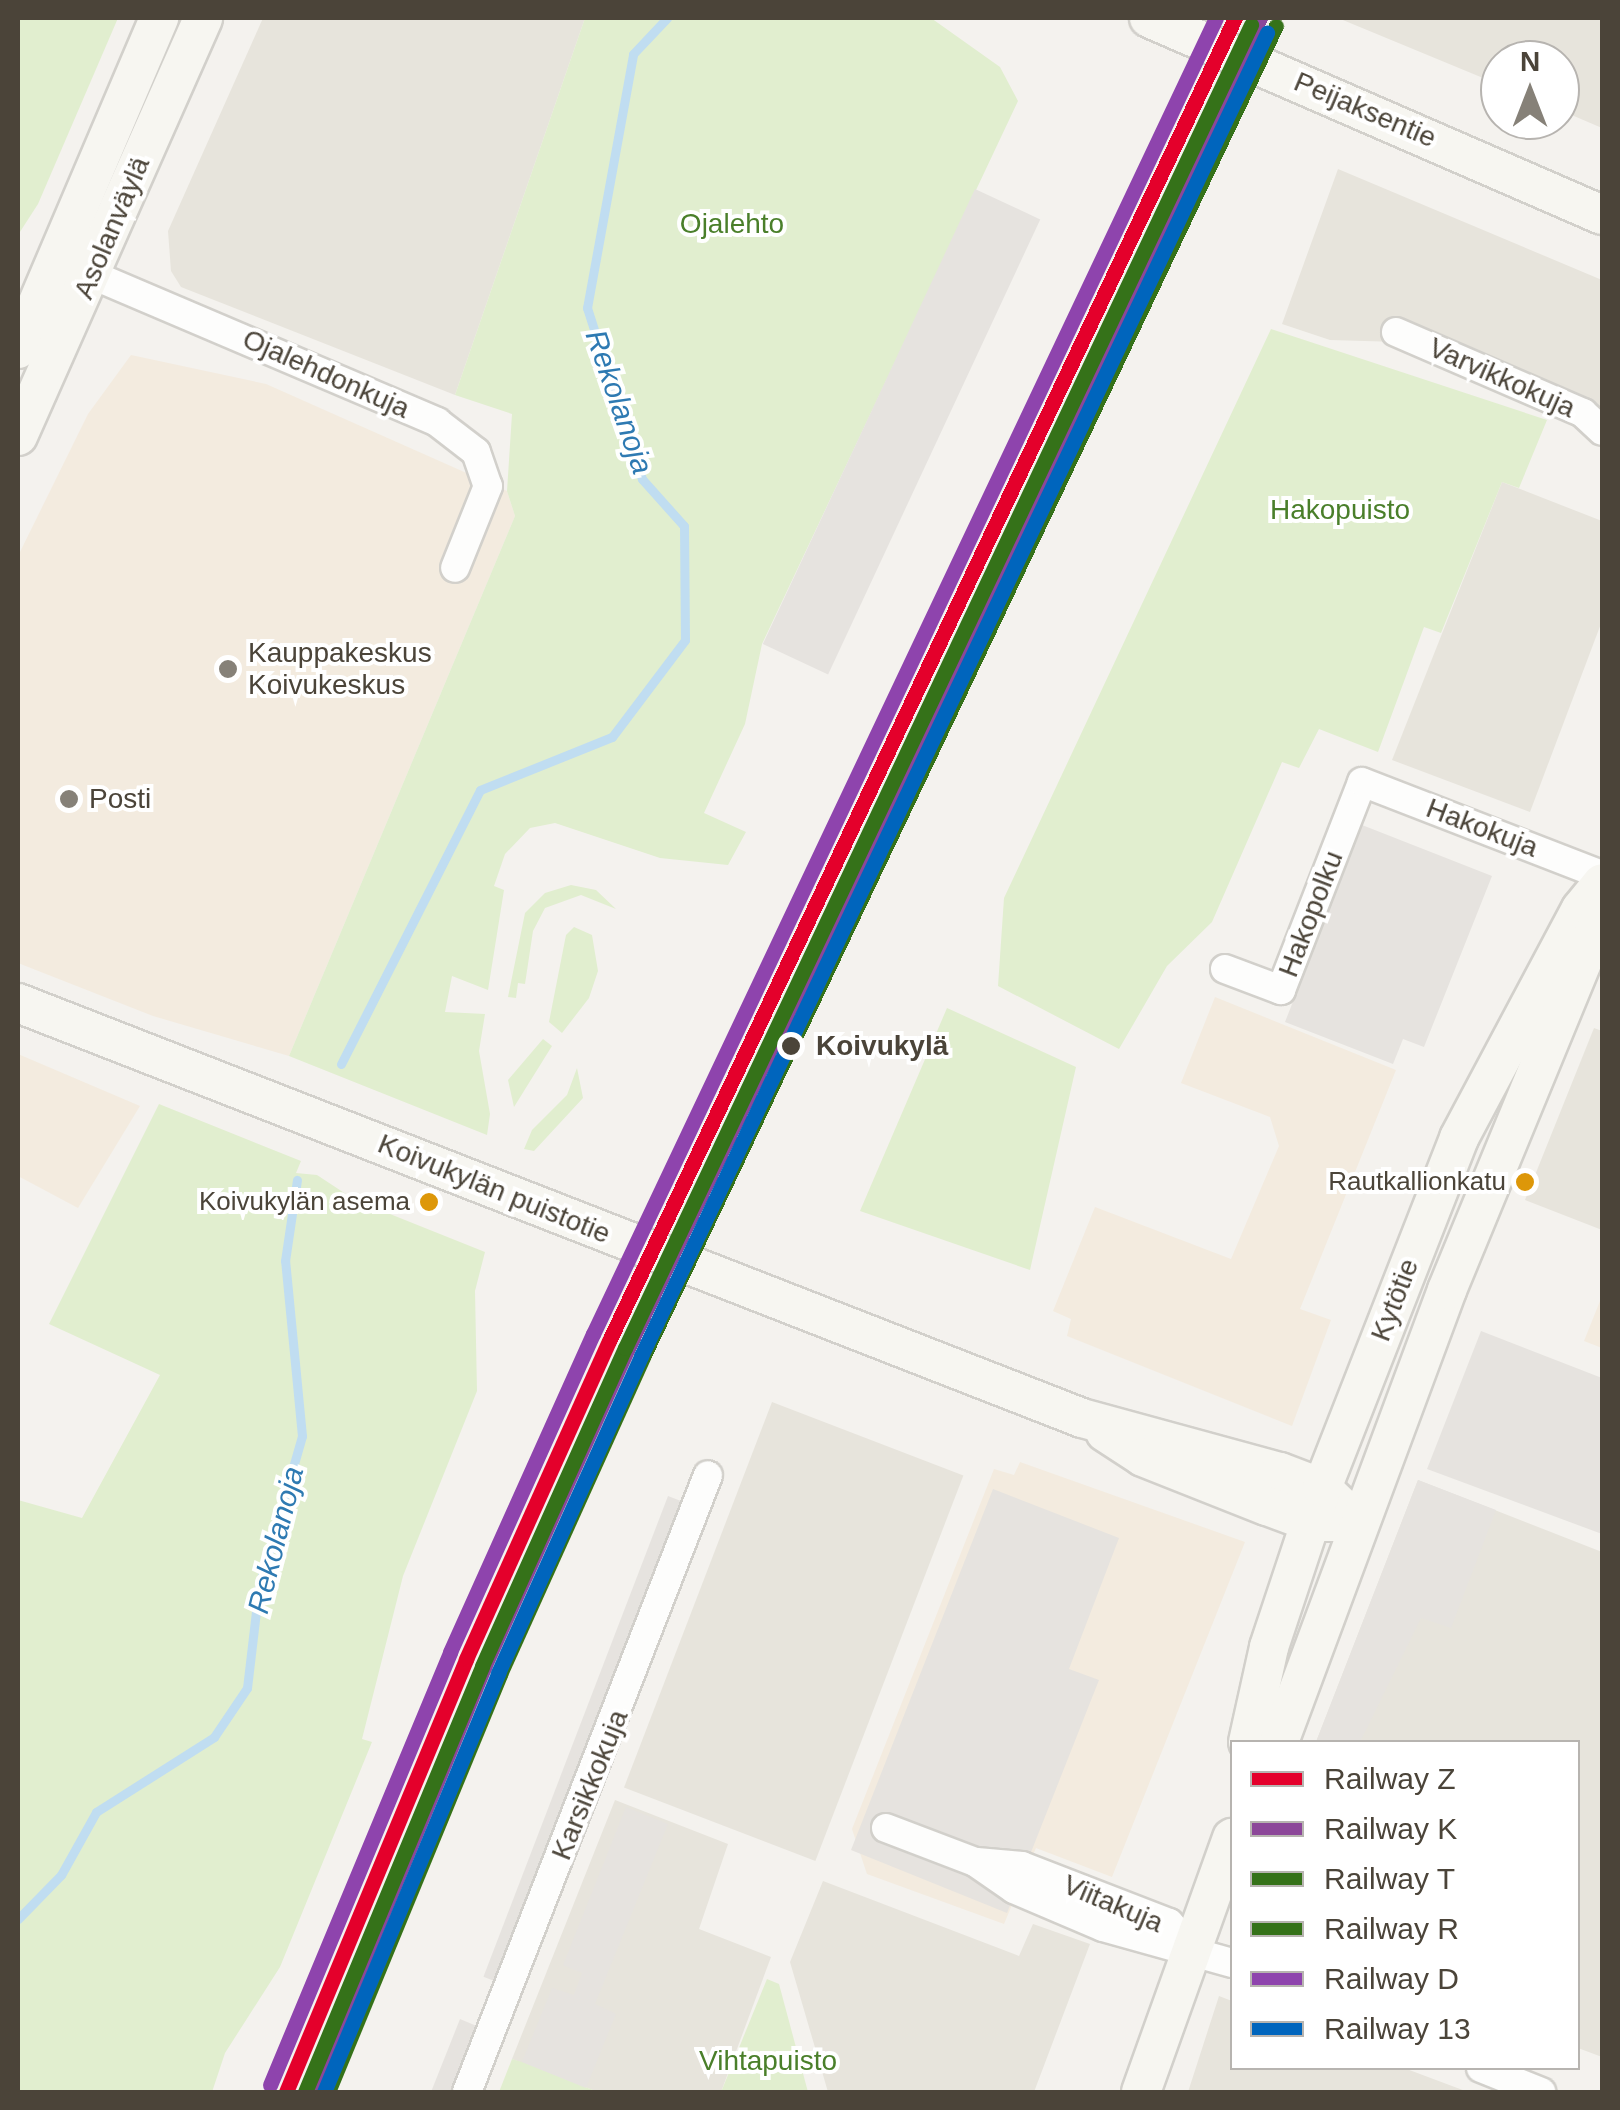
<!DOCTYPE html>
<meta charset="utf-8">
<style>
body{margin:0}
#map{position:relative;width:1620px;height:2110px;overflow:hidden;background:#f4f2ee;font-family:Helvetica,sans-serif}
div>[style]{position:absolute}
.residential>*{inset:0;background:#e7e4dc;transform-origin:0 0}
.commercial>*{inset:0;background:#f3ebdf}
.green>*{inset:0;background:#e1eecf}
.parking>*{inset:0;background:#e6e3df;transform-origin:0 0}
.stream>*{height:9px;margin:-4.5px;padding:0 4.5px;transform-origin:4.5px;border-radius:4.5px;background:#c0ddf1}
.roads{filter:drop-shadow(2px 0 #d2d0cb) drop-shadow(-2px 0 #d2d0cb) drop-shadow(0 2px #d2d0cb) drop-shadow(0 -2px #d2d0cb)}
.street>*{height:28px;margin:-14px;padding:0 14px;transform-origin:14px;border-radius:14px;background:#fdfdfc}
.secondary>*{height:38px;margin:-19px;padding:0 19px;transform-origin:19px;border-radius:19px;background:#f7f6f1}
.rail-1>*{height:15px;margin:-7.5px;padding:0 7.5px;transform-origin:7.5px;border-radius:7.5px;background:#e4002b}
.rail-2>*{height:15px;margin:-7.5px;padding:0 7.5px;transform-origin:7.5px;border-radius:7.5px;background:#8c4799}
.rail-3>*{height:15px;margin:-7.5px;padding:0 7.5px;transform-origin:7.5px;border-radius:7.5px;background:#357219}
.rail-4>*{height:15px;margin:-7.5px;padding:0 7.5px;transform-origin:7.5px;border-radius:7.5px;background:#357219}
.rail-5>*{height:15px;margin:-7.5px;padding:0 7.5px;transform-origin:7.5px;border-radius:7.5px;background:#8e44ad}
.rail-6>*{height:15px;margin:-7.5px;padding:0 7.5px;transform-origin:7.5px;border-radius:7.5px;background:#0065bd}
.dots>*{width:28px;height:28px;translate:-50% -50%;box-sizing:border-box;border:5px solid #fff;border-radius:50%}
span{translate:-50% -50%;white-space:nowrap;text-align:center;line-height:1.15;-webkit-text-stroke:8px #fff;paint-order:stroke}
.bus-label{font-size:26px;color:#4b4439}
.right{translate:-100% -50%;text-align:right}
.street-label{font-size:28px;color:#4b4439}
.park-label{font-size:28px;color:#4a7f2a}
.poi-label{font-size:28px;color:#4b4439}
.left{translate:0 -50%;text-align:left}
.stop-label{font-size:28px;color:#4b4439;font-weight:700}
.water-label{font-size:30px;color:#2e7ab2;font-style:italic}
.frame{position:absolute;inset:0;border:20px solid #4b4439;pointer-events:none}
.legend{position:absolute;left:1230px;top:1740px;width:350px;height:330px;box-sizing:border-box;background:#fff;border:2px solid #b7b4b0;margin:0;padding:12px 18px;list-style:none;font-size:30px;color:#4b4439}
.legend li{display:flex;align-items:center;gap:20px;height:50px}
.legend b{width:50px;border:2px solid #b7b4b0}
.north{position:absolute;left:1480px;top:40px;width:100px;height:100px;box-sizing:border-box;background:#fff;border:2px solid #b7b4b0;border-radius:50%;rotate:0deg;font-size:28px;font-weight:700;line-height:40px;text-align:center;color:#4b4439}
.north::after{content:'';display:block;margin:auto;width:35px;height:45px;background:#868178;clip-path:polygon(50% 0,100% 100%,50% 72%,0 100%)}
</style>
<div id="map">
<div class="residential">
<div style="clip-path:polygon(263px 18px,585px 18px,455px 395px,181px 287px,171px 271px,168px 231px)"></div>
<div style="clip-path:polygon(1338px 18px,1602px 18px,1602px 128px,1560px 110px,1560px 60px,1500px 60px,1500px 85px)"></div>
<div style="clip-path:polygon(1338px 169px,1602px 280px,1602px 428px,1433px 343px,1330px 340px,1282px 324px)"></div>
<div style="clip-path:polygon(1502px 482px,1602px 521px,1602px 621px,1530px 812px,1392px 760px)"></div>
<div style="clip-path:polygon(1594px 1028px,1602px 1031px,1602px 1230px,1525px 1200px)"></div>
<div style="left:772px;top:1402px;width:205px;height:413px;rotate:21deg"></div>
<div style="clip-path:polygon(1418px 1480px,1602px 1552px,1602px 2057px,1578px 2048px,1578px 1742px,1316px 1742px)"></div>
<div style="clip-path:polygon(615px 1800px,728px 1844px,699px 1929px,771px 1957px,721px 2092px,598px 2092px,512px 2059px)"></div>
<div style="clip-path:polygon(823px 1881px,1019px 1956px,1033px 1924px,1090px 1944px,1034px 2092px,828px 2092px,790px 1962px)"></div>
<div style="clip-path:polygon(1219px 1996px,1232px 2001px,1232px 2068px,1404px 2068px,1468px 2092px,1188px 2092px)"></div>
</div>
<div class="commercial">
<div style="clip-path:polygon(131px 355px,266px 384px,507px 491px,515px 516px,289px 1056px,153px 1016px,18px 963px,18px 556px,88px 414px)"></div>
<div style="clip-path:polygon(1215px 997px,1396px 1070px,1300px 1309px,1331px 1320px,1292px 1426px,1067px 1336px,1071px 1319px,1053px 1311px,1095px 1207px,1231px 1259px,1279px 1146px,1270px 1117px,1181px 1083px)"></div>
<div style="clip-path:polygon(18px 1054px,140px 1106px,78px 1208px,18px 1176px)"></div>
<div style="clip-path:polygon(1602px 1296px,1602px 1348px,1584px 1341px)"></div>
<div style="clip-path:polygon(1020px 1462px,1245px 1542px,1112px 1877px,1036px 1848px,1004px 1924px,867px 1874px,852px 1829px,994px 1469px,1014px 1475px)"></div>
</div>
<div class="green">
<div style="clip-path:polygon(18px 18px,118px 18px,38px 204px,18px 235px)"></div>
<div style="clip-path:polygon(585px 18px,931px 18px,1000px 67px,1018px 101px,762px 644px,745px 724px,704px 813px,746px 832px,728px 865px,660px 858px,555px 823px,530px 828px,505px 854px,494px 886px,504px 890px,488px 990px,452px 976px,445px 1012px,485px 1014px,479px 1051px,490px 1114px,487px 1135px,289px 1056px,515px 516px,507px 491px,512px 414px,455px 395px)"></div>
<div style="clip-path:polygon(1271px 329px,1547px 420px,1519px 488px,1502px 482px,1441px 633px,1424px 627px,1378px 752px,1319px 729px,1299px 768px,1282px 762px,1212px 922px,1167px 966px,1119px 1049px,998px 986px,1004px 898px)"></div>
<div style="clip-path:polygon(571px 885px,596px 890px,616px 909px,581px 895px,545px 908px,533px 931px,525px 984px,518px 983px,516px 998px,508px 997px,525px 913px,545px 893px)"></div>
<div style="clip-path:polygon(574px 927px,592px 935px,598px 971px,589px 998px,562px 1033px,549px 1022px,566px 935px)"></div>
<div style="clip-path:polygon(947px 1008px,1076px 1067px,1030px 1270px,860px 1211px)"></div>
<div style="clip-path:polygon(543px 1039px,552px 1046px,514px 1107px,508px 1080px)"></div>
<div style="clip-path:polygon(577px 1068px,583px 1098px,534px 1151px,524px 1149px,532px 1130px,567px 1095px)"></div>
<div style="clip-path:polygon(159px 1104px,301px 1161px,296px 1173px,317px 1175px,355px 1200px,485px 1252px,475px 1291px,477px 1391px,403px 1576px,362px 1739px,372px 1742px,280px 1967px,225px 2053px,212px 2092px,18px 2092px,18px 1500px,82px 1518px,160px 1375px,49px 1324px)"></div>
<div style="clip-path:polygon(767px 1979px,779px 1984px,808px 2092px,721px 2092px)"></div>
<div style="clip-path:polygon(512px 2059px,522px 2062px,598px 2092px,499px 2092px)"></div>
</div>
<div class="parking">
<div style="left:975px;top:189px;width:72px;height:502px;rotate:25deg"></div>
<div style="clip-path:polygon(1362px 825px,1492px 876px,1424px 1047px,1403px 1039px,1393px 1064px,1285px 1022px)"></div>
<div style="clip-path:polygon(1481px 1331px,1602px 1378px,1602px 1534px,1427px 1469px)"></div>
<div style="clip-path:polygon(1418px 1480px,1496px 1510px,1451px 1628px,1421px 1618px,1360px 1742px,1316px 1742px)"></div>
<div style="clip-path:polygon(993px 1489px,1119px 1538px,1069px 1669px,1099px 1680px,1007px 1913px,851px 1850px)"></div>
<div style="left:668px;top:1496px;width:34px;height:515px;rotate:21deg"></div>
<div style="clip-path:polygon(626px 1807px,668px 1824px,595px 2004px,616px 2014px,586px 2088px,522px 2062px,552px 1988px,574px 1995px,582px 1973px,563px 1965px)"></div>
<div style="clip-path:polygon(460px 2019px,491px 2032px,467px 2092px,431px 2092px)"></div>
</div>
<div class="stream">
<div style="left:341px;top:1064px;width:307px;rotate:-63.1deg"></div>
<div style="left:480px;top:790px;width:142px;rotate:-21.9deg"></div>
<div style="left:612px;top:737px;width:121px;rotate:-53deg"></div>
<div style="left:685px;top:640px;width:114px;rotate:-90.5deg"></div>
<div style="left:684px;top:526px;width:63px;rotate:-131.8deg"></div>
<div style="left:642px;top:479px;width:180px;rotate:-107.8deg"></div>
<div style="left:587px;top:308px;width:258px;rotate:-79.7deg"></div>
<div style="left:633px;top:54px;width:50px;rotate:-46.6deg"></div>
<div style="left:18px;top:1919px;width:62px;rotate:-45.7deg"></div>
<div style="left:61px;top:1875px;width:72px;rotate:-60.9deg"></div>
<div style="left:96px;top:1812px;width:140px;rotate:-32.4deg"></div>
<div style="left:214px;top:1737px;width:59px;rotate:-56deg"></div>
<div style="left:247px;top:1688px;width:103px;rotate:-83.3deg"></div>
<div style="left:259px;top:1586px;width:156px;rotate:-74deg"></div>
<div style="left:302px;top:1436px;width:176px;rotate:-95.5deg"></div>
<div style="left:285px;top:1261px;width:82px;rotate:-81.6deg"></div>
</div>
<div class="roads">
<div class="street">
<div style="left:74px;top:267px;width:395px;rotate:23.1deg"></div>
<div style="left:437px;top:422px;width:49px;rotate:37.6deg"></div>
<div style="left:476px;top:452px;width:36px;rotate:71deg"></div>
<div style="left:488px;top:486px;width:88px;rotate:111.9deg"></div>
<div style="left:1396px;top:332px;width:204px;rotate:23.4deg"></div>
<div style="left:1583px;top:413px;width:26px;rotate:43deg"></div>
<div style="left:1225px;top:969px;width:60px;rotate:20.6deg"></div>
<div style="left:1281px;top:990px;width:223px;rotate:-68.7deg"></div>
<div style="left:1362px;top:782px;width:257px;rotate:21.2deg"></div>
<div style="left:886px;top:1828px;width:95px;rotate:20.9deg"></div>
<div style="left:975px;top:1862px;width:47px;rotate:34.7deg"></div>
<div style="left:1014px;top:1889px;width:97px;rotate:23.1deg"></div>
<div style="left:1103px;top:1927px;width:134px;rotate:15.6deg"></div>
<div style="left:977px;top:1862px;width:45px;rotate:5.1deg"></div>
<div style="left:1022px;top:1866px;width:158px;rotate:21.2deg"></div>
<div style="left:1169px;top:1923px;width:33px;rotate:47deg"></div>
<div style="left:1481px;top:2068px;width:65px;rotate:21.8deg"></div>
<div style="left:467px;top:2092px;width:662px;rotate:-68.66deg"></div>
</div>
<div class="secondary">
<div style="left:1149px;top:18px;width:494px;rotate:23.5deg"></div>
<div style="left:18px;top:349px;width:360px;rotate:-66.9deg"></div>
<div style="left:18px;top:436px;width:457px;rotate:-66.1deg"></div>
<div style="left:18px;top:1003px;width:1142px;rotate:21.31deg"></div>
<div style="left:1082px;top:1418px;width:205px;rotate:15.3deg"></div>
<div style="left:1280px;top:1472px;width:45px;rotate:20.9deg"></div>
<div style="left:1322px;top:1488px;width:49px;rotate:44.2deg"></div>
<div style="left:1105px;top:1432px;width:45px;rotate:33.3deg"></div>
<div style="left:1143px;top:1457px;width:133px;rotate:21.6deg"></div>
<div style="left:1267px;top:1506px;width:46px;rotate:20.4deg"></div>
<div style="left:1310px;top:1522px;width:26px"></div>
<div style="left:1248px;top:1742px;width:97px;rotate:-77.5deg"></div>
<div style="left:1269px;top:1647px;width:168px;rotate:-71.6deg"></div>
<div style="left:1322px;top:1488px;width:376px;rotate:-68.6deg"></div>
<div style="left:1459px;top:1138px;width:259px;rotate:-62deg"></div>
<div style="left:1581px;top:909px;width:33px;rotate:-51deg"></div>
<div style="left:1279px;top:1742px;width:482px;rotate:-69.6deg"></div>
<div style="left:1447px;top:1290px;width:404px;rotate:-67.6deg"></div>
<div style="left:1141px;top:2092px;width:270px;rotate:-70.3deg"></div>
</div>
</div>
<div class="rail-1">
<div style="left:286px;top:2092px;width:469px;rotate:-67.4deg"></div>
<div style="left:466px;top:1659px;width:349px;rotate:-65.8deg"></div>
<div style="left:609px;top:1341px;width:1464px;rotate:-64.68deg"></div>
</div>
<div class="rail-2">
<div style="left:309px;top:2092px;width:460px;rotate:-67.6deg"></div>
<div style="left:484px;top:1667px;width:348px;rotate:-65.7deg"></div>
<div style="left:627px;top:1350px;width:1475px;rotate:-64.58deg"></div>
</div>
<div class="rail-3">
<div style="left:328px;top:2092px;width:452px;rotate:-67.6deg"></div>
<div style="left:500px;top:1674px;width:348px;rotate:-65.7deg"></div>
<div style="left:643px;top:1357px;width:1474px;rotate:-64.57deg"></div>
</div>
<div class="rail-4">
<div style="left:305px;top:2092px;width:461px;rotate:-67.4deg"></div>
<div style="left:482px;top:1666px;width:349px;rotate:-65.8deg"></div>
<div style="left:625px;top:1348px;width:1464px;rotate:-64.68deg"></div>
</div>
<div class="rail-5">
<div style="left:270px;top:2085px;width:469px;rotate:-67.4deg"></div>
<div style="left:450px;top:1652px;width:349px;rotate:-65.8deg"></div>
<div style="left:593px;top:1334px;width:1456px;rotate:-64.67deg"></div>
</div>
<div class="rail-6">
<div style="left:324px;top:2092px;width:454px;rotate:-67.4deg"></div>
<div style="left:498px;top:1673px;width:348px;rotate:-65.7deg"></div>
<div style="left:641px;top:1356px;width:1464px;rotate:-64.68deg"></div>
</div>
<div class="dots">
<div style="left:228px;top:669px;background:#868178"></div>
<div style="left:69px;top:799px;background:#868178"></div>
<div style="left:791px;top:1046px;background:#4b4439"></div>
<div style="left:1525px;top:1182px;background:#dd9709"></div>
<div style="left:429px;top:1202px;background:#dd9709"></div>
</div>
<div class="bus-label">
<span class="right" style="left:1506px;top:1182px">Rautkallionkatu</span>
<span class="right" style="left:410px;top:1202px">Koivukylän asema</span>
</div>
<div class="street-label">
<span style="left:1365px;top:110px;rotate:23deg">Peijaksentie</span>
<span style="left:112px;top:228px;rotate:-67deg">Asolanväylä</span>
<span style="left:326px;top:374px;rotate:24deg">Ojalehdonkuja</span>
<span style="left:1502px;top:378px;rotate:24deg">Varvikkokuja</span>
<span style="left:1482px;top:828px;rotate:21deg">Hakokuja</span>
<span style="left:1311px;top:914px;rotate:-69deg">Hakopolku</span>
<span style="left:494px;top:1189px;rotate:22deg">Koivukylän puistotie</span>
<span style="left:1395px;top:1300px;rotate:-69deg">Kytötie</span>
<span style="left:590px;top:1785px;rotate:-68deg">Karsikkokuja</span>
<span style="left:1113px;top:1904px;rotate:23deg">Viitakuja</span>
</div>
<div class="park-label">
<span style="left:732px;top:224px">Ojalehto</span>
<span style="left:1340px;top:510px">Hakopuisto</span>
<span style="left:768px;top:2061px">Vihtapuisto</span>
</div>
<div class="poi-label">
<span class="left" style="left:248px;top:669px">Kauppakeskus<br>Koivukeskus</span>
<span class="left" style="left:89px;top:799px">Posti</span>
</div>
<div class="stop-label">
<span class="left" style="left:816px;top:1046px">Koivukylä</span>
</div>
<div class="water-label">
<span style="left:619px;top:402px;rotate:71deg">Rekolanoja</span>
<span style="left:276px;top:1540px;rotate:-76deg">Rekolanoja</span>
</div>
<div class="frame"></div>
<ul class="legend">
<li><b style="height:12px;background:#e4002b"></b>Railway Z</li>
<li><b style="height:12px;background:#8c4799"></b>Railway K</li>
<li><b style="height:12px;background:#357219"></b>Railway T</li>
<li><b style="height:12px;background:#357219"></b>Railway R</li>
<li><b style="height:12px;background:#8e44ad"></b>Railway D</li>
<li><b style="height:12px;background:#0065bd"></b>Railway 13</li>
</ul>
<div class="north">N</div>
</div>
